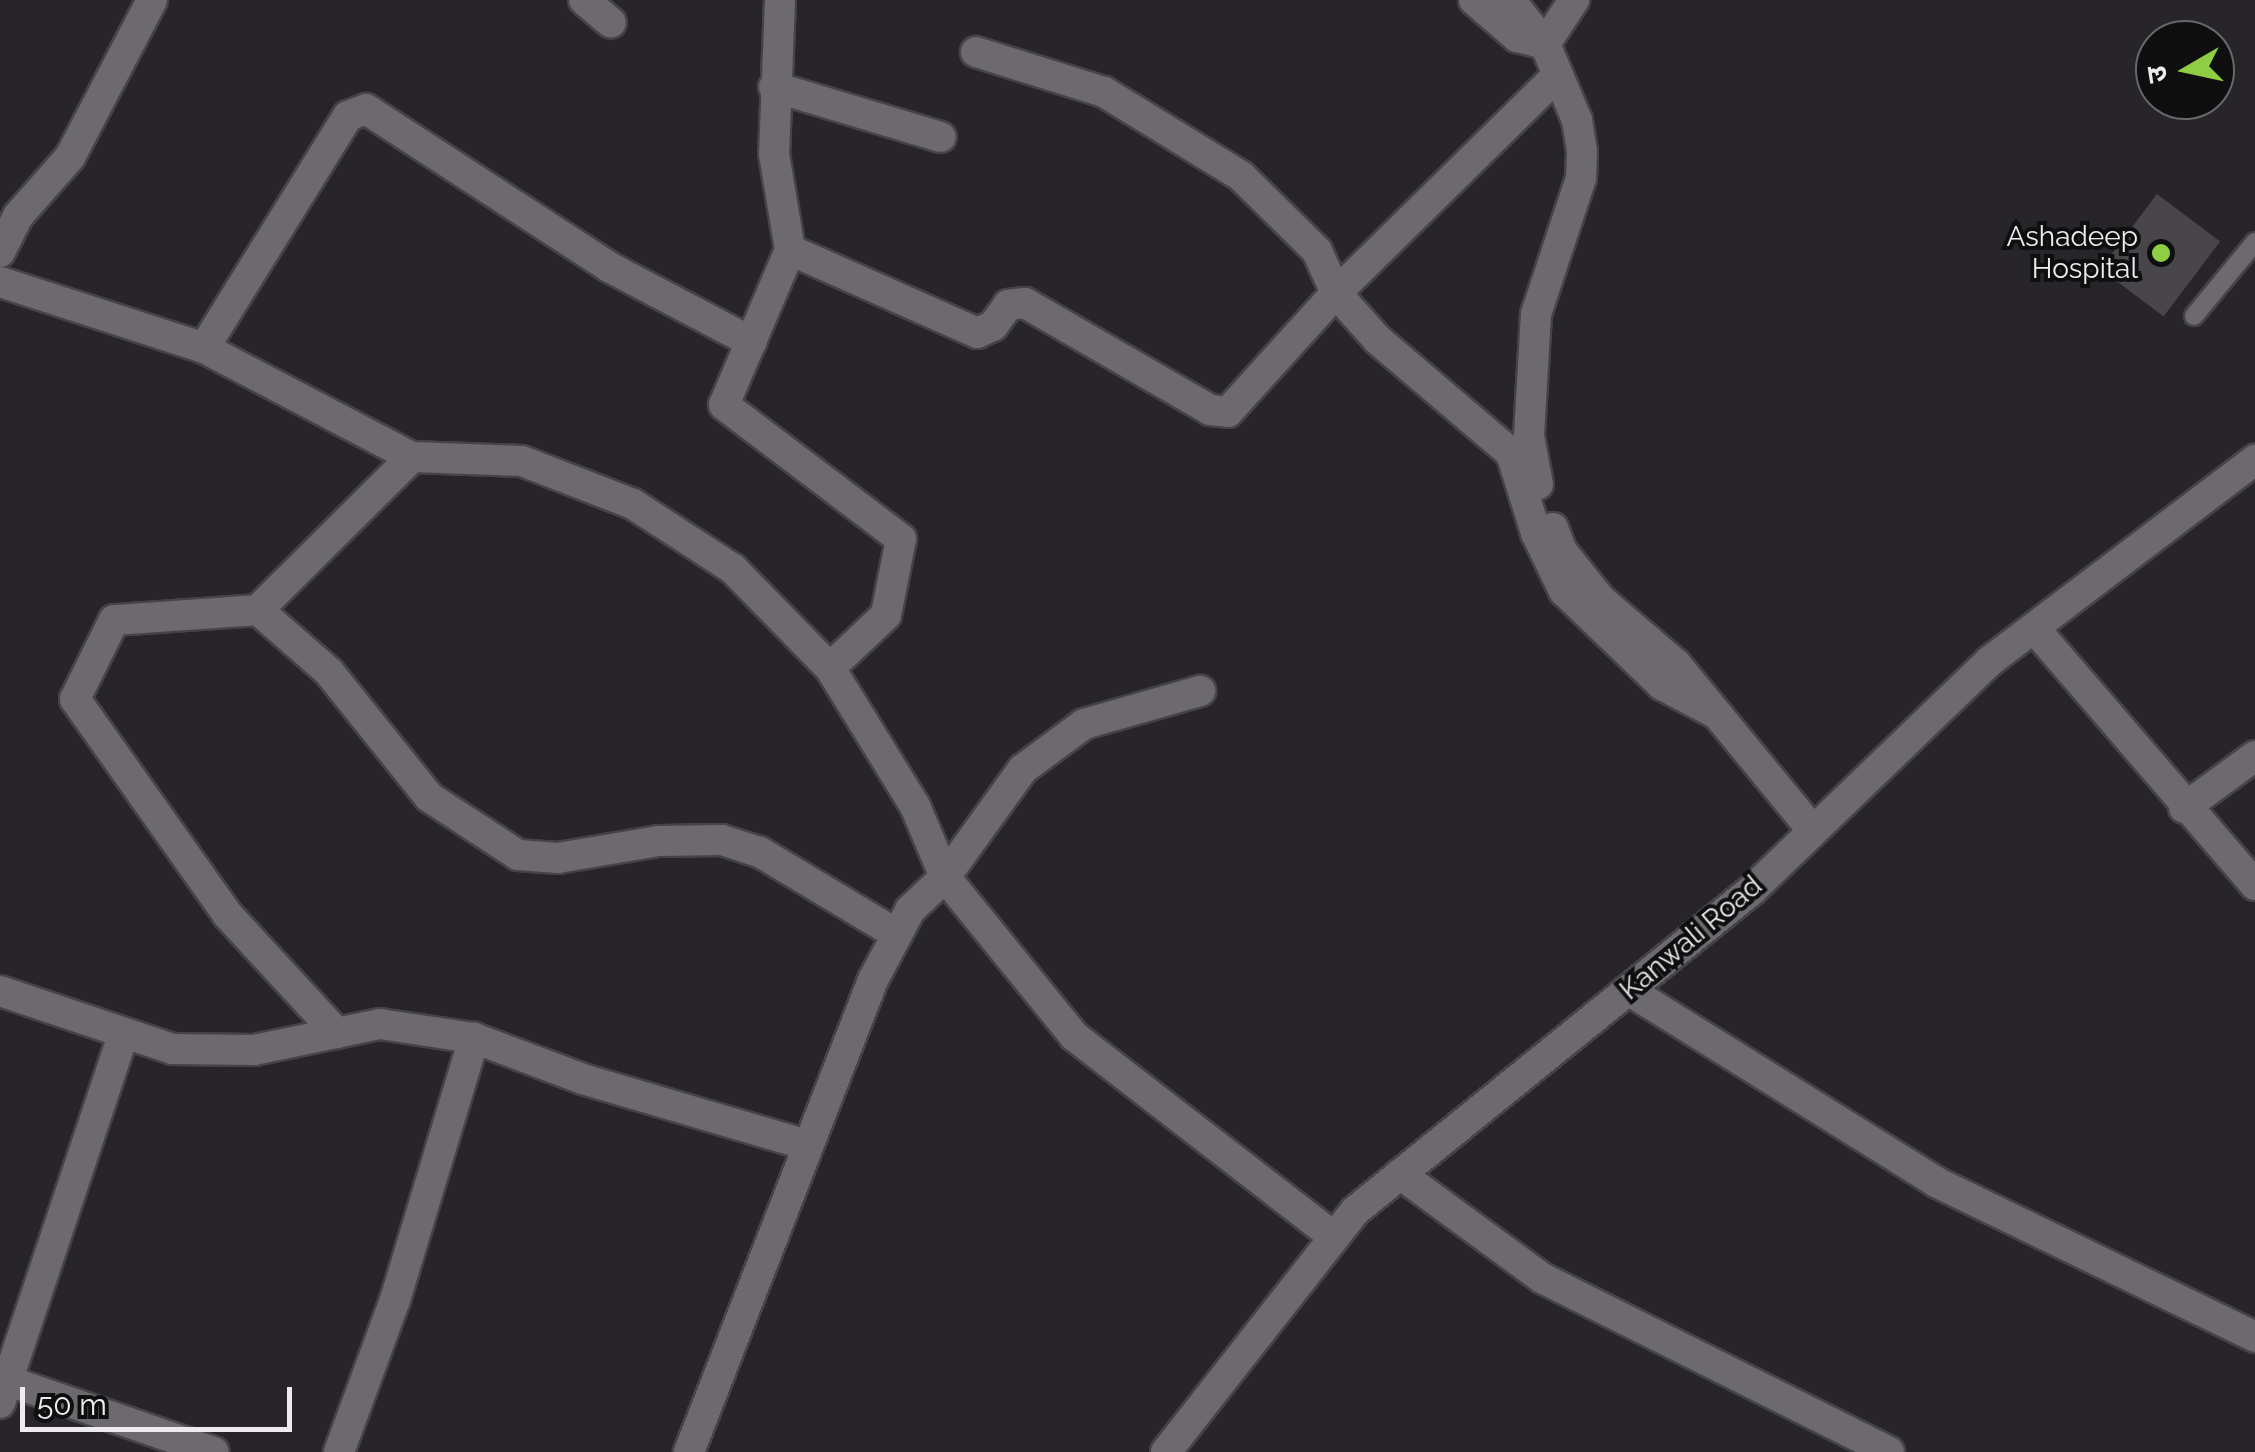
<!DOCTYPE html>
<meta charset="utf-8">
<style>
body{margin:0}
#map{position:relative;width:2255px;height:1452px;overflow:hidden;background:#272529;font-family:Raleway,"Noto Sans Devanagari",sans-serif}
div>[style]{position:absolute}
.building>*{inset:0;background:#48464a;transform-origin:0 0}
.roads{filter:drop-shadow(2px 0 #454347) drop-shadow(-2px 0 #454347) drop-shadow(0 2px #454347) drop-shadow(0 -2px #454347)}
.lane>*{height:18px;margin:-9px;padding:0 9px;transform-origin:9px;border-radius:9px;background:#6d6a6f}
.street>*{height:30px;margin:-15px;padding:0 15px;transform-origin:15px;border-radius:15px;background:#6d6a6f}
.secondary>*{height:30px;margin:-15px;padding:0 15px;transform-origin:15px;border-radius:15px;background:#6d6a6f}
.dots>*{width:28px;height:28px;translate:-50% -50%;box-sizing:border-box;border:5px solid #100f10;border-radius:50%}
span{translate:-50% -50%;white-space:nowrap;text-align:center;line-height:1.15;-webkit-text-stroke:8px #100f10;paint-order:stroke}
.poi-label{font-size:28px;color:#edebee}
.right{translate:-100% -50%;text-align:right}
.street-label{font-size:28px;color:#edebee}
.north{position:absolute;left:2135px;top:20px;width:100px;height:100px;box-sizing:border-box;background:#100f10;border:2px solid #686769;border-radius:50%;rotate:261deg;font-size:28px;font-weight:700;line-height:40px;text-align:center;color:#edebee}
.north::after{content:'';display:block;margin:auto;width:35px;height:45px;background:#8fcd42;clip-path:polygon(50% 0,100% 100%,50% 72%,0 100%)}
.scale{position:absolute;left:20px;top:1387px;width:272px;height:45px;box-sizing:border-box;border:5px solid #edebee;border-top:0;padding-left:12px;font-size:30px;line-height:35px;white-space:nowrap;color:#edebee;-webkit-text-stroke:8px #100f10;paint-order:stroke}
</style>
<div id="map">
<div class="building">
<div style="left:2157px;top:194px;width:79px;height:94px;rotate:37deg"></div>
</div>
<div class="roads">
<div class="lane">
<div style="left:2194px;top:316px;width:96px;rotate:-50.5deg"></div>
</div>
<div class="street">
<div style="left:584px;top:0;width:35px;rotate:40deg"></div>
<div style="left:780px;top:0;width:154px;rotate:92.2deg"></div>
<div style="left:774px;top:154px;width:97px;rotate:80.5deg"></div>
<div style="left:790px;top:250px;width:168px;rotate:113.1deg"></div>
<div style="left:724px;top:405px;width:222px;rotate:37.1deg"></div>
<div style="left:901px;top:539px;width:77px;rotate:101.2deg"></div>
<div style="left:886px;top:615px;width:77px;rotate:136.6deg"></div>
<div style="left:1474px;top:0;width:57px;rotate:40.7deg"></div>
<div style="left:1517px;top:37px;width:29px;rotate:14deg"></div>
<div style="left:1545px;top:44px;width:53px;rotate:-56.6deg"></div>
<div style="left:1510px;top:0;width:56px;rotate:51.5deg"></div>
<div style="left:1545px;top:44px;width:82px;rotate:67.2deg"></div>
<div style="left:1577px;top:120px;width:31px;rotate:81deg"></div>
<div style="left:1582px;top:151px;width:27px;rotate:92deg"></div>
<div style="left:1581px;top:178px;width:143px;rotate:108.3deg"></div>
<div style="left:1536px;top:314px;width:122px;rotate:93.3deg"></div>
<div style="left:1529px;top:436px;width:49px;rotate:79.4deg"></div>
<div style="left:976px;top:52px;width:134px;rotate:17.4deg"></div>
<div style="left:1104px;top:92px;width:161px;rotate:31.5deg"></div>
<div style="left:1241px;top:176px;width:107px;rotate:44.6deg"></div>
<div style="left:1317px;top:251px;width:46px;rotate:65.7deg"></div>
<div style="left:1336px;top:293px;width:63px;rotate:48.2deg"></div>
<div style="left:1378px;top:340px;width:175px;rotate:40.4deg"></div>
<div style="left:1511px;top:453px;width:84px;rotate:72.6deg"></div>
<div style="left:1536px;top:533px;width:64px;rotate:64.2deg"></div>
<div style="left:1564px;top:591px;width:136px;rotate:43.8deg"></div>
<div style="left:1662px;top:685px;width:62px;rotate:27.8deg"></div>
<div style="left:774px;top:87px;width:174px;rotate:16.7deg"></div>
<div style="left:790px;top:250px;width:205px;rotate:23.9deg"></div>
<div style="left:977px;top:333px;width:17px;rotate:-24deg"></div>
<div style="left:993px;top:326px;width:26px;rotate:-54deg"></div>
<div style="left:1008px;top:305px;width:17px;rotate:-7deg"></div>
<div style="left:1025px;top:303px;width:214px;rotate:30deg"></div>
<div style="left:1210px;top:410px;width:18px;rotate:6deg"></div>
<div style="left:1228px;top:412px;width:161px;rotate:-47.8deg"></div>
<div style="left:1336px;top:293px;width:311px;rotate:-44.5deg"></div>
<div style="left:0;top:252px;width:40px;rotate:-63.4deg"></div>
<div style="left:18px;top:216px;width:79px;rotate:-48.6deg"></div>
<div style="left:70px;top:157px;width:177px;rotate:-62.4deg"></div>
<div style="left:0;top:282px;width:214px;rotate:17.9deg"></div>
<div style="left:204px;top:348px;width:235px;rotate:27.7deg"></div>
<div style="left:412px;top:457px;width:110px;rotate:2.1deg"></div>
<div style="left:522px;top:461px;width:119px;rotate:21.2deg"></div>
<div style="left:633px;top:504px;width:119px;rotate:33deg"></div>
<div style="left:733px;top:569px;width:139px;rotate:45.6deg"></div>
<div style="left:830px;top:668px;width:162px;rotate:58.4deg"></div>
<div style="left:915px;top:806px;width:77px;rotate:67.1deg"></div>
<div style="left:945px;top:877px;width:133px;rotate:-54.2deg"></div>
<div style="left:1023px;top:769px;width:76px;rotate:-36.4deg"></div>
<div style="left:1084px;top:724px;width:121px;rotate:-15.9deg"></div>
<div style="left:204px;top:348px;width:273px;rotate:-58.2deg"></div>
<div style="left:348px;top:116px;width:19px;rotate:-21deg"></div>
<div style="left:366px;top:109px;width:290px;rotate:33deg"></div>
<div style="left:609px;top:267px;width:161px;rotate:27.8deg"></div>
<div style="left:412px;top:457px;width:217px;rotate:135.2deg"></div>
<div style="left:258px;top:610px;width:94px;rotate:41.1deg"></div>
<div style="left:329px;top:672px;width:160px;rotate:51.3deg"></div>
<div style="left:429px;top:797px;width:106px;rotate:33.1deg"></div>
<div style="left:518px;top:855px;width:40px;rotate:4.3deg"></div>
<div style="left:558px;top:858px;width:102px;rotate:-9.6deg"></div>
<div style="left:659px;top:841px;width:63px;rotate:-0.9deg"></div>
<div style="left:722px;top:840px;width:40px;rotate:18deg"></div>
<div style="left:760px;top:852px;width:157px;rotate:31deg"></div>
<div style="left:1553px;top:528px;width:25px;rotate:69deg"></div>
<div style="left:1562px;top:551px;width:63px;rotate:51.5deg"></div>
<div style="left:1601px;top:600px;width:99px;rotate:40.5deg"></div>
<div style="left:1676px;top:664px;width:216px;rotate:50.6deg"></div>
<div style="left:258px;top:610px;width:144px;rotate:176deg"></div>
<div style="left:114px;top:620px;width:88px;rotate:116.3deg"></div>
<div style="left:75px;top:699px;width:263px;rotate:54.7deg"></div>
<div style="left:227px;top:914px;width:162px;rotate:47.3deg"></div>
<div style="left:2034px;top:628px;width:339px;rotate:49.3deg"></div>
<div style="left:2184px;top:808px;width:88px;rotate:-36.2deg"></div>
<div style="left:1628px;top:990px;width:363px;rotate:31.9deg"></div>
<div style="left:1936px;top:1182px;width:355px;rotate:25.9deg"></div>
<div style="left:0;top:991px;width:182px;rotate:18.6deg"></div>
<div style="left:172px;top:1049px;width:82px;rotate:0.7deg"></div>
<div style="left:254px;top:1050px;width:129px;rotate:-11.7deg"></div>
<div style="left:380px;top:1024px;width:95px;rotate:8.5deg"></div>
<div style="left:474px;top:1038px;width:116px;rotate:20.6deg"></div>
<div style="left:583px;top:1079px;width:234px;rotate:16.4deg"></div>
<div style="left:1400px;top:1174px;width:176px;rotate:36.2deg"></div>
<div style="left:1542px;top:1278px;width:388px;rotate:26.6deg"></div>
<div style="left:0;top:1378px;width:226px;rotate:19.1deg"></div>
<div style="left:0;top:1403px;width:388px;rotate:-71.5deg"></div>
<div style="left:339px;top:1452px;width:162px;rotate:-69.8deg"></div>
<div style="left:395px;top:1300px;width:274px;rotate:-73.2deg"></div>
<div style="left:689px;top:1452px;width:507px;rotate:-68.7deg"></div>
<div style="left:873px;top:980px;width:79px;rotate:-62.1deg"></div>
<div style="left:910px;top:910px;width:48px;rotate:-43.3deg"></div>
<div style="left:945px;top:877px;width:205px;rotate:50.9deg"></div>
<div style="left:1074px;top:1036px;width:329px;rotate:37.7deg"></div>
</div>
<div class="secondary">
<div style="left:1166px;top:1452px;width:306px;rotate:-51.9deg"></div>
<div style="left:1355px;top:1211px;width:511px;rotate:-38.96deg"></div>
<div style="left:1752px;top:890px;width:330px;rotate:-43.9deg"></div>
<div style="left:1990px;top:661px;width:333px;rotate:-37.2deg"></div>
</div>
</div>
<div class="dots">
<div style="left:2161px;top:253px;background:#8fcd42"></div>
</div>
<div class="poi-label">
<span class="right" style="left:2138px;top:253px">Ashadeep<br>Hospital</span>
</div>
<div class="street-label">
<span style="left:1691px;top:938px;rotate:-40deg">Kanwali Road</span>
</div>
<div class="north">उ</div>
<div class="scale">50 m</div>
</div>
